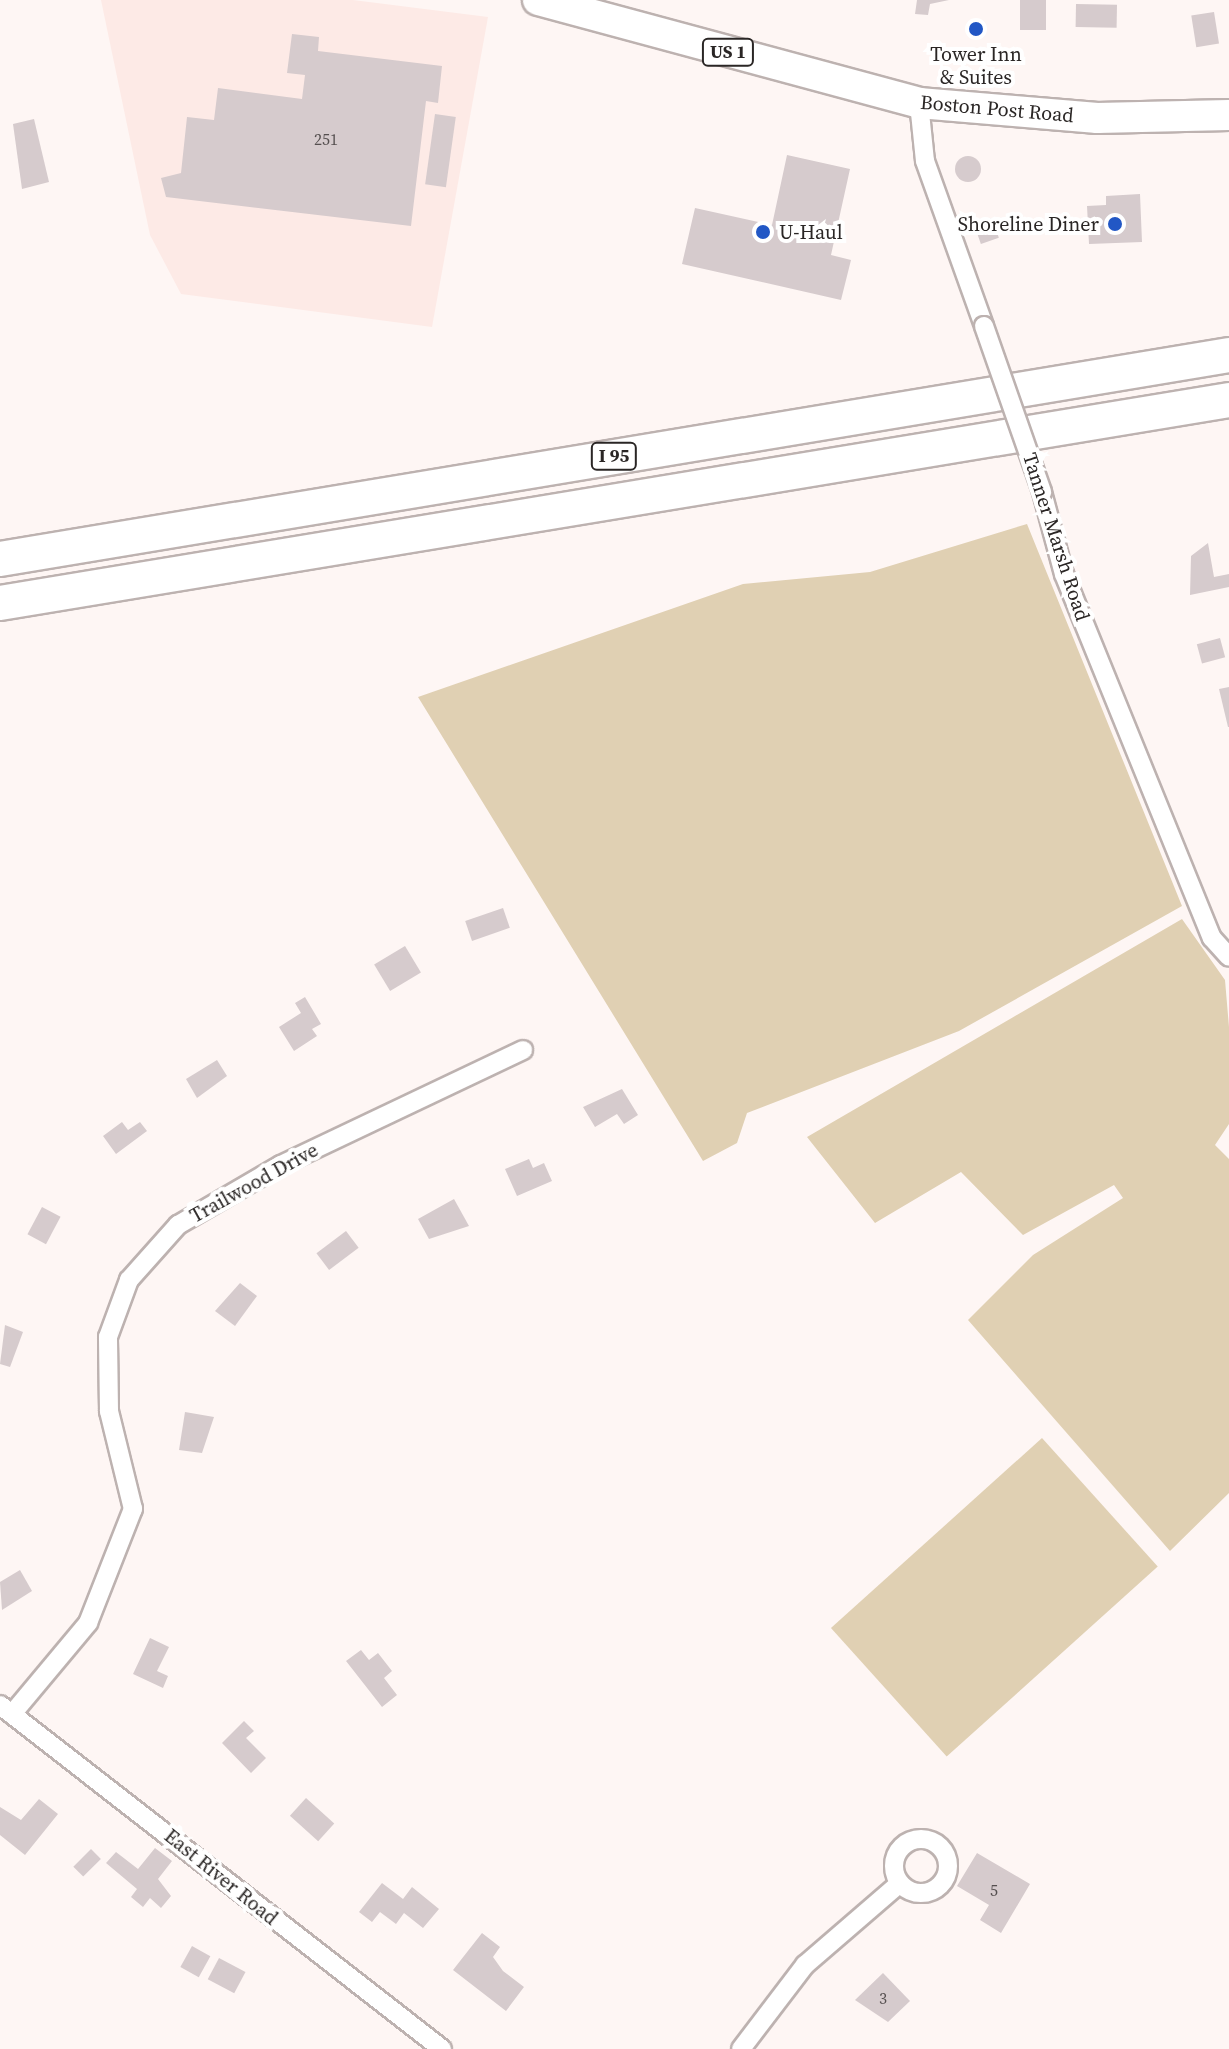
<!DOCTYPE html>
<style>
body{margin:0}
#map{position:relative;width:1229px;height:2049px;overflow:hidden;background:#fef6f4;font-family:"Source Serif 4",serif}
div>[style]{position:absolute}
.built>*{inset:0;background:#fdeae6}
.green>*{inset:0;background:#e0d0b3;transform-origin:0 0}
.building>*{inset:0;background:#d6cbcd;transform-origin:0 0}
.round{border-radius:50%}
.roads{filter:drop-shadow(2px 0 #bdb2b0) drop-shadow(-2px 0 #bdb2b0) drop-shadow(0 2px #bdb2b0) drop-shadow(0 -2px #bdb2b0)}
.street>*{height:18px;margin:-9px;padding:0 9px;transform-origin:9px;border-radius:9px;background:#fff}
.street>.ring{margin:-9px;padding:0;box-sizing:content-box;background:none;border:18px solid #fff;border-radius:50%}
.primary>*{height:30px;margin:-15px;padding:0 15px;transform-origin:15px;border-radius:15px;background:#fff}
.highway>*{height:34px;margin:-17px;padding:0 17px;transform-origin:17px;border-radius:17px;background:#fff}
.bridges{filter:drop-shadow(2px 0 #bdb2b0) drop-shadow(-2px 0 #bdb2b0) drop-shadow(0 2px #bdb2b0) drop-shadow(0 -2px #bdb2b0)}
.street-bridge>*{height:18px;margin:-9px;padding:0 9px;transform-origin:9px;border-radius:9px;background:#fff}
.dots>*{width:22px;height:22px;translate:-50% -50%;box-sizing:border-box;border:4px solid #fff;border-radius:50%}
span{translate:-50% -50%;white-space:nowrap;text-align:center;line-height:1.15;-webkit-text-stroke:8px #fff;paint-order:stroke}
.number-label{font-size:16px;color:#554f4f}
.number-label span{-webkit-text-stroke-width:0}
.shield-label span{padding:2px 6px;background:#fff;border:2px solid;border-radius:6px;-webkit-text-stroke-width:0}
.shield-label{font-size:18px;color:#2a2625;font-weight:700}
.poi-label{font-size:20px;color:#2a2625}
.right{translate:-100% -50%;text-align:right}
.left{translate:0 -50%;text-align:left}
.street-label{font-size:20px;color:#2a2625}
</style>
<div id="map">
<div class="built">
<div style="clip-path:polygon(101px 0,353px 0,488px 17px,432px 327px,181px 294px,150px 235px)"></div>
</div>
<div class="green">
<div style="clip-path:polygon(1027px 524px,1182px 906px,959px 1031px,747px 1113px,737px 1143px,703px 1161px,418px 697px,743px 584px,870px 572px)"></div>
<div style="clip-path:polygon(1182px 919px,1225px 980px,1229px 1027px,1229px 1124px,1215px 1145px,1229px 1159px,1229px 1493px,1170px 1551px,968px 1320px,1033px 1255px,1123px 1198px,1114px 1185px,1023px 1235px,961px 1172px,875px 1223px,807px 1137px)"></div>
<div style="left:1042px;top:1438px;width:173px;height:284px;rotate:48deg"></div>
</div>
<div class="building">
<div style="clip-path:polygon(917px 0,949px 0,930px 4px,928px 15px,915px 14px)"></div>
<div style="left:1020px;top:0;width:26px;height:30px"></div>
<div style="left:1076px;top:4px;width:41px;height:23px;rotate:1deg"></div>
<div style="left:1214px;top:12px;width:32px;height:23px;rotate:81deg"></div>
<div style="clip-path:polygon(292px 34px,319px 37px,318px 51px,442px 66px,438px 103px,426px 101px,411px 226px,166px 197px,161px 178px,181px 173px,187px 117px,214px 120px,218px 88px,302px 99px,305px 75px,287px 73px)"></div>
<div style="left:435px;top:114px;width:21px;height:71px;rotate:8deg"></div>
<div style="clip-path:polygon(34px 119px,49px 182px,22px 189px,13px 124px)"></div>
<div style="clip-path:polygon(787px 155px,850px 169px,831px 255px,851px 260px,841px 300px,682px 264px,695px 208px,772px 225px)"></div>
<div class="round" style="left:955px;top:156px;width:26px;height:26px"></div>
<div style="clip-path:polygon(1140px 194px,1142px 242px,1089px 244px,1087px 206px,1106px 205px,1106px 196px)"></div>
<div style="left:992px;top:218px;width:21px;height:19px;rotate:71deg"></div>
<div style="clip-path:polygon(1208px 543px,1214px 577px,1229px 574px,1229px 587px,1190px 595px,1191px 556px)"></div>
<div style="left:1220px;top:638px;width:20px;height:24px;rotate:75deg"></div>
<div style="clip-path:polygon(1229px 687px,1229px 727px,1228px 727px,1219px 689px)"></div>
<div style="left:503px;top:908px;width:21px;height:40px;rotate:71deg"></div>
<div style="left:405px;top:946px;width:31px;height:36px;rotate:59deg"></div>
<div style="clip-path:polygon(305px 997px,321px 1024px,312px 1029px,317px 1036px,294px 1051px,279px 1027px,301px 1013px,295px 1003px)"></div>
<div style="clip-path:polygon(217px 1060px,227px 1076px,197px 1098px,186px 1079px)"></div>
<div style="clip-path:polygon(622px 1089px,638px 1115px,624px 1124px,617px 1114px,595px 1127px,583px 1107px)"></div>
<div style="clip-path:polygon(122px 1122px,128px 1130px,140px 1122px,147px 1131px,116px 1154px,103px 1136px)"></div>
<div style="clip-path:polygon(529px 1159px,533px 1168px,544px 1163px,552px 1181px,517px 1196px,505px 1169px)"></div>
<div style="clip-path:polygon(454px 1199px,469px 1226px,429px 1239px,418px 1219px)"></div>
<div style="left:42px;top:1207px;width:21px;height:31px;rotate:28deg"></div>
<div style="left:346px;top:1231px;width:21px;height:37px;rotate:53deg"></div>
<div style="clip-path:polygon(240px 1283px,257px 1296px,235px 1326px,215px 1311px)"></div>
<div style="clip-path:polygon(5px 1325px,23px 1332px,10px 1367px,0 1364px)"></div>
<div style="clip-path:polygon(185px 1412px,214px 1417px,202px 1453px,179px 1450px)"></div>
<div style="clip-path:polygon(20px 1570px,32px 1591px,2px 1610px,0 1582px)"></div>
<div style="clip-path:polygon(150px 1638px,169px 1647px,157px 1671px,168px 1676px,163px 1688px,133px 1674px)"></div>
<div style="clip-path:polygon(361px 1650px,369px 1660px,378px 1653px,392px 1671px,384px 1678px,397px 1695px,382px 1707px,346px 1661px)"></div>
<div style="clip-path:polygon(244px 1721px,254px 1731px,246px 1738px,266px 1758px,251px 1773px,222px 1743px)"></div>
<div style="left:306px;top:1798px;width:38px;height:24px;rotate:42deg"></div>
<div style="clip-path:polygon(39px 1799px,58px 1814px,25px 1855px,0 1835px,0 1807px,21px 1820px)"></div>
<div style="clip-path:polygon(155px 1848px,172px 1861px,158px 1879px,171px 1896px,161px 1908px,150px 1898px,143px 1907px,131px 1897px,137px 1889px,106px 1863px,116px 1852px,138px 1869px)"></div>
<div style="left:91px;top:1849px;width:14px;height:25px;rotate:45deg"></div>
<div style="clip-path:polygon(977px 1853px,1030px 1884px,1001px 1933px,980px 1920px,989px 1905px,957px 1886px)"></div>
<div style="clip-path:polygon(382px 1883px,403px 1899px,412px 1887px,439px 1909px,423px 1928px,404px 1913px,396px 1924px,380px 1912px,372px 1922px,359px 1912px)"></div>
<div style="clip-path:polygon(482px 1933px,500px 1947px,493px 1957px,503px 1971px,524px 1987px,506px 2011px,453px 1970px)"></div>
<div style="left:192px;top:1946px;width:21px;height:24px;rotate:29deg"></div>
<div style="left:219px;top:1958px;width:30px;height:24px;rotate:28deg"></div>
<div style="clip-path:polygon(883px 1973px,910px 2001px,888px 2022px,855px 2000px)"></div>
</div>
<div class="roads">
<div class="street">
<div style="left:919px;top:103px;width:58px;rotate:84.1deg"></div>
<div style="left:925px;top:161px;width:175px;rotate:70.3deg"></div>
<div style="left:1042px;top:492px;width:85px;rotate:75deg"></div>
<div style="left:1064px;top:574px;width:393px;rotate:67.9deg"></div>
<div style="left:1212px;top:938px;width:25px;rotate:48deg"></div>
<div style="left:0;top:1705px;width:560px;rotate:37.89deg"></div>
<div style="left:12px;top:1714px;width:119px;rotate:-50.1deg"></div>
<div style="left:88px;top:1623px;width:123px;rotate:-68.5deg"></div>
<div style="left:133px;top:1509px;width:101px;rotate:-103.8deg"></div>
<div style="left:109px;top:1411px;width:74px;rotate:-90.8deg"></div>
<div style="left:108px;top:1337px;width:61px;rotate:-69.8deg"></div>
<div style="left:129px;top:1280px;width:74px;rotate:-48.3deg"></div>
<div style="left:178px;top:1225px;width:119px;rotate:-30.2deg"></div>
<div style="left:281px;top:1165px;width:268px;rotate:-25.4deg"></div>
<div class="ring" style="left:894px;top:1839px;width:36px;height:36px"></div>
<div style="left:741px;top:2049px;width:106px;rotate:-52.7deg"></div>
<div style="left:805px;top:1965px;width:124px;rotate:-40.8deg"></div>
</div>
<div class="primary">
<div style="left:538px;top:0;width:395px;rotate:15.1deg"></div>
<div style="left:919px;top:103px;width:179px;rotate:4.8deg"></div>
<div style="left:1097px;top:118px;width:132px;rotate:-1.3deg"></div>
</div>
<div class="highway">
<div style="left:0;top:559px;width:1246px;rotate:-9.42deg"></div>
<div style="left:0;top:603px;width:1246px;rotate:-9.38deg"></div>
</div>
</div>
<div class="bridges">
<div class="street-bridge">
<div style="left:984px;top:326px;width:176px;rotate:70.7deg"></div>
</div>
</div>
<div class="dots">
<div style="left:976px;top:29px;background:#2257c5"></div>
<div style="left:1115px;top:224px;background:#2257c5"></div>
<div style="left:763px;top:232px;background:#2257c5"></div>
</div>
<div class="number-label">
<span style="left:326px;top:139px">251</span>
<span style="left:994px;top:1890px">5</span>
<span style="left:883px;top:1998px">3</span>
</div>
<div class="shield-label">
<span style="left:728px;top:52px">US 1</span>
<span style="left:614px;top:456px">I 95</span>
</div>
<div class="poi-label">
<span style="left:976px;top:66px">Tower Inn<br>&amp; Suites</span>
<span class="right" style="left:1099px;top:224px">Shoreline Diner</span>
<span class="left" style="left:779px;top:232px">U-Haul</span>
</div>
<div class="street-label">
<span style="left:997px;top:109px;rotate:5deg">Boston Post Road</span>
<span style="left:1056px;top:537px;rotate:72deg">Tanner Marsh Road</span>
<span style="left:254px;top:1183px;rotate:-29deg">Trailwood Drive</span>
<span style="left:221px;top:1877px;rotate:39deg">East River Road</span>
</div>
</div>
